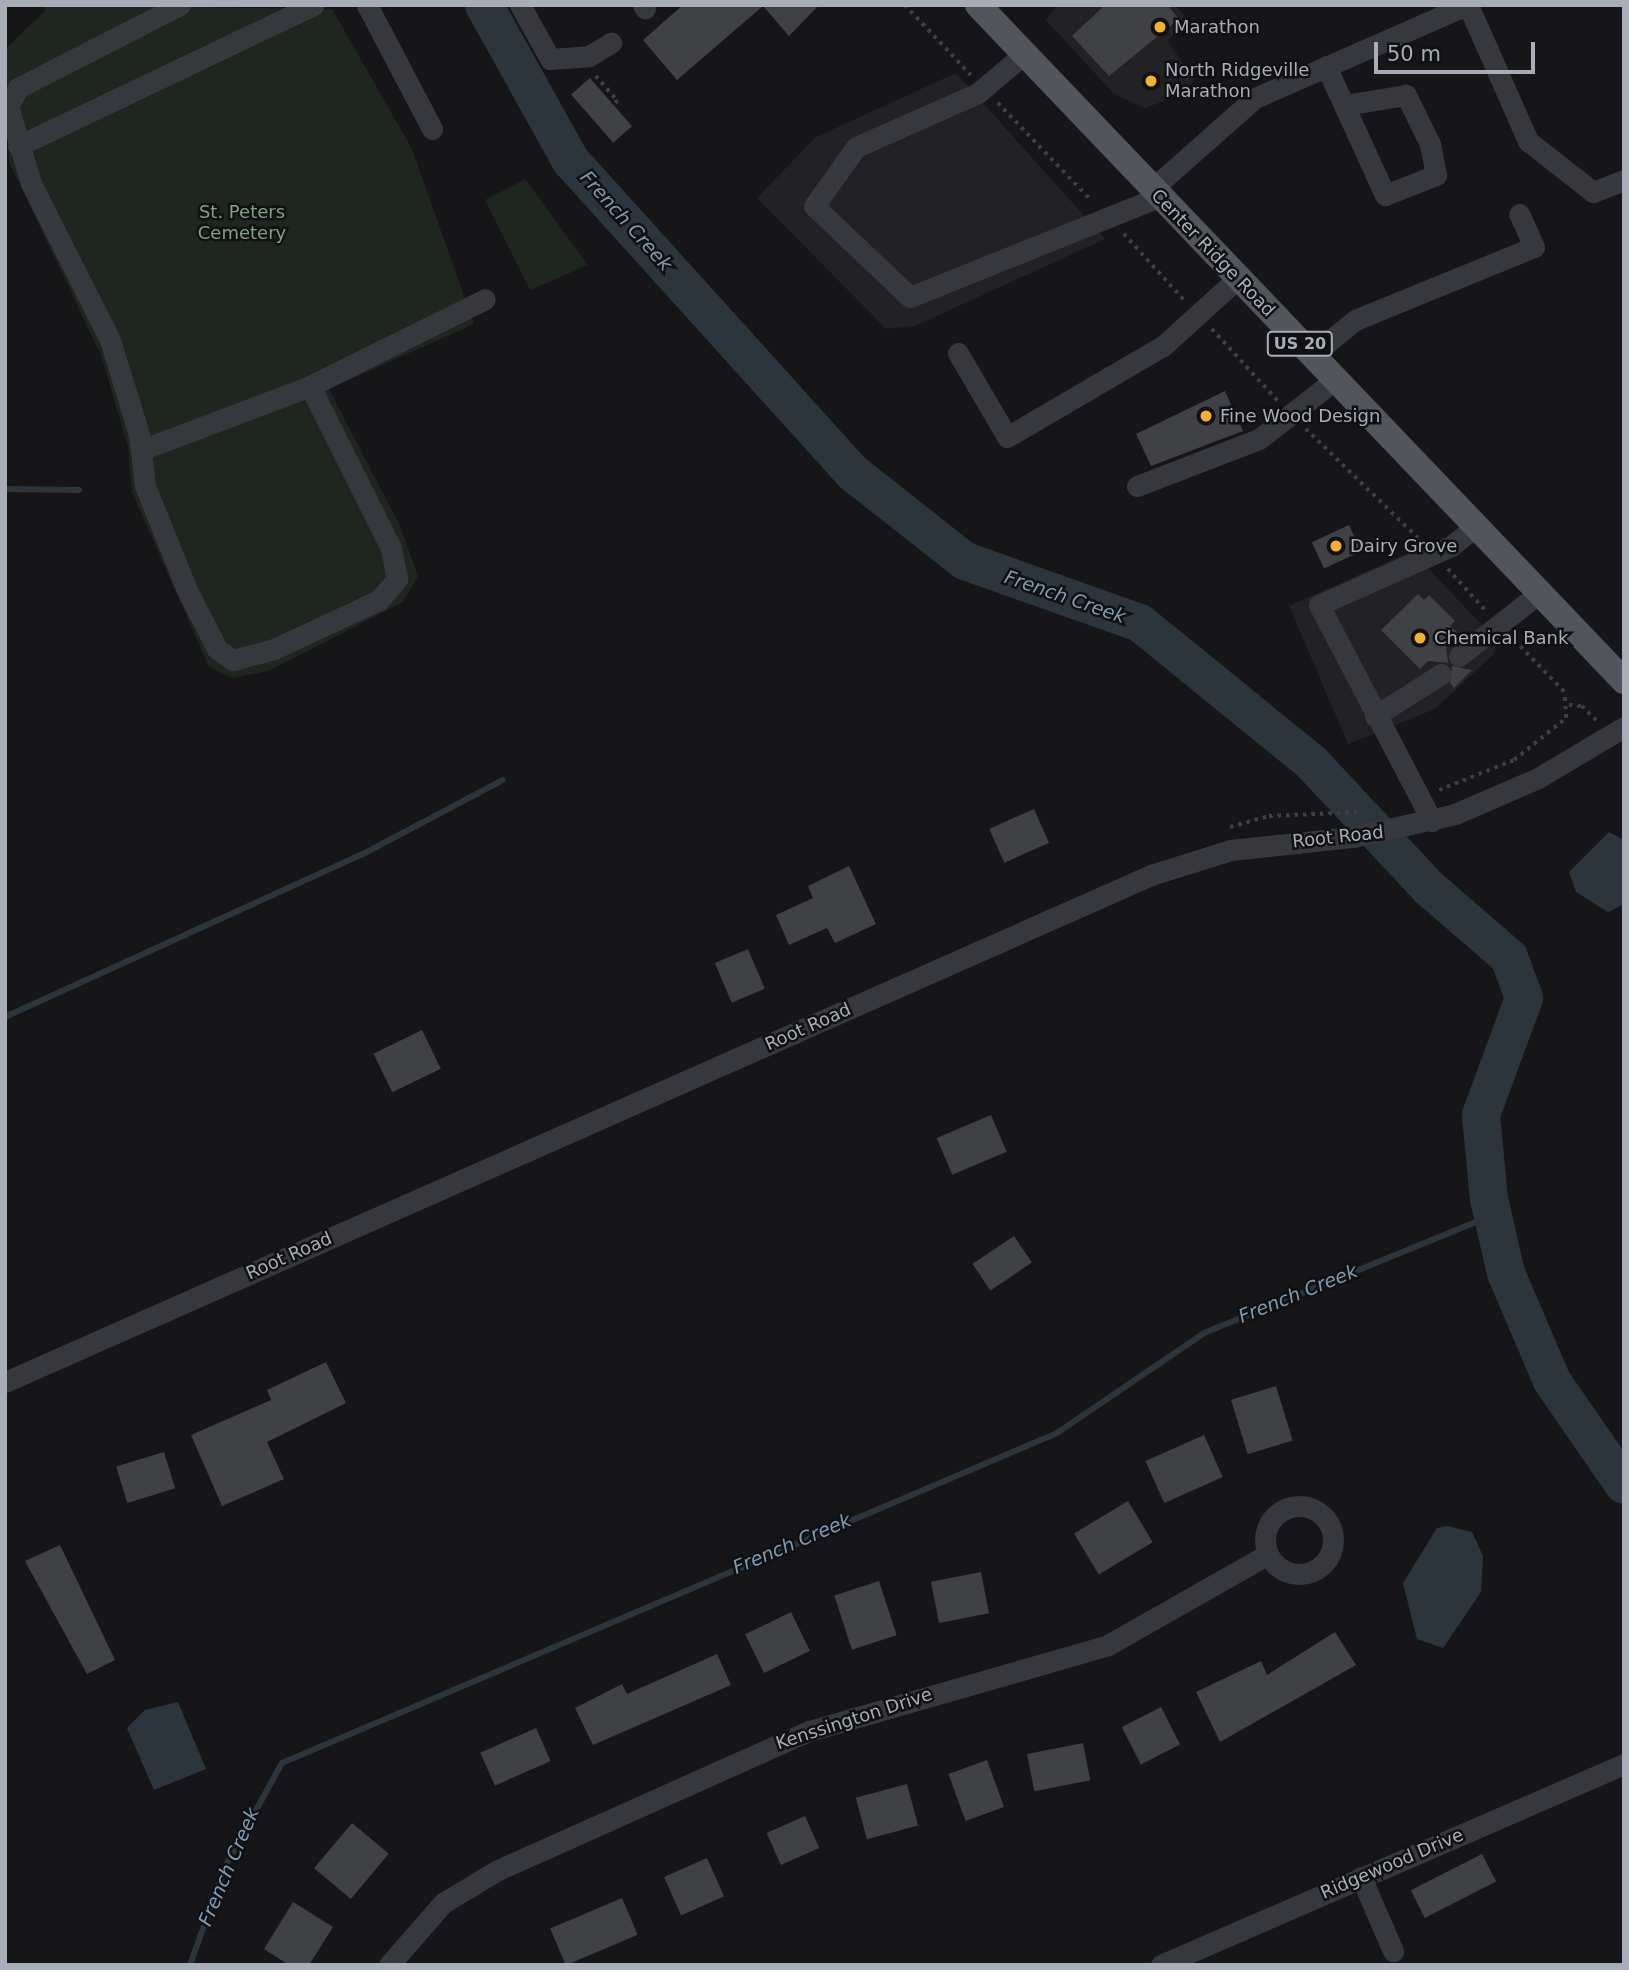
<!DOCTYPE html>
<style>
body{margin:0}
#map{position:relative;width:1629px;height:1970px;overflow:hidden;background:#161618;font-family:"DejaVu Sans",sans-serif}
div>[style]{position:absolute}
.built>*{inset:0;background:#222225}
.green>*{inset:0;background:#1e261f}
.water>*{inset:0;background:#2c353c}
.stream>*{height:6px;margin:-3px;padding:0 3px;transform-origin:3px;border-radius:3px;background:#2c353c}
.river>*{height:38px;margin:-19px;padding:0 19px;transform-origin:19px;border-radius:19px;background:#2c353c}
.building>*{inset:0;background:#404145;transform-origin:0 0}
.path>*{height:3.5px;margin-top:-1.75px;transform-origin:0;background:repeating-linear-gradient(90deg,#3d3f44 0 3.5px,transparent 0 8.5px)}
.minor>*{height:21px;margin:-10.5px;padding:0 10.5px;transform-origin:10.5px;border-radius:10.5px;background:#37383d}
.minor>.ring{margin:-10.5px;padding:0;box-sizing:content-box;background:none;border:21px solid #37383d;border-radius:50%}
.major>*{height:26px;margin:-13px;padding:0 13px;transform-origin:13px;border-radius:13px;background:#53555c}
.dots>*{width:19px;height:19px;translate:-50% -50%;box-sizing:border-box;border:4px solid #111113;border-radius:50%}
span{translate:-50% -50%;white-space:nowrap;text-align:center;line-height:1.15;-webkit-text-stroke:5px #111113;paint-order:stroke}
.shield-label span{padding:2px 5px;background:#111113;border:2px solid;border-radius:5px;-webkit-text-stroke-width:0}
.shield-label{font-size:16px;color:#a8adb8;font-weight:700}
.poi-label{font-size:18px;color:#a8adb8}
.left{translate:0 -50%;text-align:left}
.park-label{font-size:18px;color:#7fa381}
.street-label{font-size:18px;color:#a8adb8}
.water-label{font-size:19px;color:#7f9bb3;font-style:italic}
.frame{position:absolute;inset:0;border:7px solid #a8adb8;pointer-events:none}
.scale{position:absolute;left:1374px;top:42px;width:161px;height:32px;box-sizing:border-box;border:4px solid #a8adb8;border-top:0;padding-left:9px;font-size:21px;line-height:24px;white-space:nowrap;color:#a8adb8;-webkit-text-stroke:5px #111113;paint-order:stroke}
</style>
<div id="map">
<div class="built">
<div style="clip-path:polygon(1057px 5px,1175px 5px,1188px 20px,1167px 41px,1195px 79px,1184px 94px,1145px 108px,1114px 94px,1046px 20px)"></div>
<div style="clip-path:polygon(956px 73px,1105px 239px,915px 326px,886px 329px,757px 198px,816px 137px)"></div>
<div style="clip-path:polygon(1412px 551px,1498px 642px,1493px 655px,1435px 709px,1348px 744px,1289px 606px)"></div>
</div>
<div class="green">
<div style="clip-path:polygon(43px 5px,332px 9px,412px 149px,474px 324px,329px 389px,400px 526px,418px 576px,403px 602px,268px 671px,232px 678px,209px 667px,132px 492px,128px 447px,101px 355px,9px 162px,5px 49px,45px 11px)"></div>
<div style="clip-path:polygon(525px 179px,588px 265px,530px 290px,485px 200px)"></div>
</div>
<div class="water">
<div style="clip-path:polygon(1609px 832px,1624px 840px,1624px 904px,1608px 912px,1576px 892px,1569px 872px)"></div>
<div style="clip-path:polygon(1447px 1526px,1472px 1532px,1483px 1556px,1481px 1592px,1443px 1648px,1417px 1639px,1403px 1583px,1437px 1528px)"></div>
<div style="clip-path:polygon(178px 1702px,206px 1769px,154px 1790px,127px 1728px,145px 1710px)"></div>
</div>
<div class="stream">
<div style="left:5px;top:489px;width:74px;rotate:0.8deg"></div>
<div style="left:5px;top:1017px;width:393px;rotate:-24.5deg"></div>
<div style="left:363px;top:854px;width:158px;rotate:-27.9deg"></div>
<div style="left:190px;top:1965px;width:104px;rotate:-70.3deg"></div>
<div style="left:225px;top:1867px;width:119px;rotate:-61.3deg"></div>
<div style="left:282px;top:1763px;width:842px;rotate:-23.06deg"></div>
<div style="left:1057px;top:1433px;width:178px;rotate:-34.2deg"></div>
<div style="left:1204px;top:1333px;width:312px;rotate:-22.2deg"></div>
</div>
<div class="river">
<div style="left:484px;top:5px;width:179px;rotate:60.9deg"></div>
<div style="left:571px;top:161px;width:421px;rotate:47.9deg"></div>
<div style="left:853px;top:473px;width:142px;rotate:38.2deg"></div>
<div style="left:965px;top:561px;width:186px;rotate:19.5deg"></div>
<div style="left:1140px;top:623px;width:222px;rotate:39.1deg"></div>
<div style="left:1312px;top:763px;width:171px;rotate:46.9deg"></div>
<div style="left:1429px;top:888px;width:106px;rotate:40.8deg"></div>
<div style="left:1509px;top:957px;width:44px;rotate:69.9deg"></div>
<div style="left:1524px;top:998px;width:125px;rotate:110.2deg"></div>
<div style="left:1481px;top:1115px;width:84px;rotate:84.6deg"></div>
<div style="left:1489px;top:1199px;width:76px;rotate:77.1deg"></div>
<div style="left:1506px;top:1273px;width:117px;rotate:66.9deg"></div>
<div style="left:1552px;top:1381px;width:126px;rotate:55.3deg"></div>
</div>
<div class="building">
<div style="clip-path:polygon(683px 5px,819px 5px,789px 36px,763px 6px,677px 80px,643px 40px)"></div>
<div style="clip-path:polygon(1105px 5px,1167px 5px,1179px 19px,1109px 76px,1072px 36px)"></div>
<div style="left:590px;top:78px;width:64px;height:25px;rotate:49deg"></div>
<div style="clip-path:polygon(1225px 391px,1243px 431px,1151px 466px,1136px 434px)"></div>
<div style="left:1349px;top:525px;width:29px;height:41px;rotate:65deg"></div>
<div style="clip-path:polygon(1418px 594px,1424px 600px,1429px 595px,1455px 621px,1450px 626px,1457px 632px,1446px 643px,1448px 663px,1428px 661px,1420px 669px,1381px 630px)"></div>
<div style="clip-path:polygon(1452px 666px,1472px 670px,1454px 688px,1450px 683px)"></div>
<div style="left:1034px;top:809px;width:37px;height:49px;rotate:66deg"></div>
<div style="clip-path:polygon(849px 866px,876px 924px,835px 943px,827px 928px,789px 945px,776px 915px,813px 898px,808px 886px)"></div>
<div style="left:748px;top:949px;width:43px;height:36px;rotate:67deg"></div>
<div style="left:422px;top:1030px;width:43px;height:54px;rotate:64deg"></div>
<div style="left:991px;top:1115px;width:40px;height:59px;rotate:67deg"></div>
<div style="left:1014px;top:1236px;width:32px;height:50px;rotate:56deg"></div>
<div style="clip-path:polygon(326px 1362px,346px 1403px,267px 1442px,284px 1479px,222px 1506px,191px 1435px,271px 1400px,267px 1390px)"></div>
<div style="left:1276px;top:1386px;width:57px;height:47px;rotate:73deg"></div>
<div style="left:1204px;top:1435px;width:46px;height:64px;rotate:66deg"></div>
<div style="left:164px;top:1452px;width:38px;height:50px;rotate:73deg"></div>
<div style="left:1128px;top:1501px;width:48px;height:63px;rotate:59deg"></div>
<div style="clip-path:polygon(60px 1545px,115px 1660px,87px 1674px,25px 1561px)"></div>
<div style="left:981px;top:1572px;width:42px;height:51px;rotate:79deg"></div>
<div style="left:879px;top:1581px;width:57px;height:47px;rotate:72deg"></div>
<div style="left:791px;top:1612px;width:43px;height:51px;rotate:64deg"></div>
<div style="clip-path:polygon(1335px 1632px,1356px 1665px,1220px 1742px,1196px 1692px,1261px 1661px,1267px 1675px)"></div>
<div style="clip-path:polygon(717px 1654px,731px 1685px,593px 1745px,575px 1708px,622px 1684px,627px 1694px)"></div>
<div style="left:1161px;top:1707px;width:42px;height:44px;rotate:63deg"></div>
<div style="left:536px;top:1728px;width:36px;height:61px;rotate:66deg"></div>
<div style="left:1083px;top:1743px;width:38px;height:57px;rotate:79deg"></div>
<div style="left:987px;top:1760px;width:50px;height:41px;rotate:70deg"></div>
<div style="left:907px;top:1784px;width:43px;height:53px;rotate:75deg"></div>
<div style="left:805px;top:1816px;width:35px;height:42px;rotate:66deg"></div>
<div style="left:352px;top:1823px;width:48px;height:59px;rotate:40deg"></div>
<div style="left:1482px;top:1854px;width:31px;height:80px;rotate:63deg"></div>
<div style="left:707px;top:1858px;width:42px;height:47px;rotate:66deg"></div>
<div style="left:622px;top:1898px;width:40px;height:78px;rotate:67deg"></div>
<div style="clip-path:polygon(293px 1902px,333px 1927px,309px 1965px,289px 1965px,264px 1949px)"></div>
</div>
<div class="path">
<div style="left:905px;top:5px;width:96px;rotate:46.7deg"></div>
<div style="left:596px;top:76px;width:33px;rotate:49deg"></div>
<div style="left:618px;top:101px;width:6px;rotate:141deg"></div>
<div style="left:998px;top:103px;width:136px;rotate:46.2deg"></div>
<div style="left:1124px;top:234px;width:91px;rotate:47.7deg"></div>
<div style="left:1212px;top:329px;width:98px;rotate:47.5deg"></div>
<div style="left:1306px;top:429px;width:156px;rotate:44.2deg"></div>
<div style="left:1448px;top:569px;width:55px;rotate:47.9deg"></div>
<div style="left:1569px;top:705px;width:13px;rotate:4deg"></div>
<div style="left:1582px;top:706px;width:20px;rotate:45deg"></div>
<div style="left:1439px;top:790px;width:81px;rotate:-21.8deg"></div>
<div style="left:1514px;top:760px;width:67px;rotate:-38.9deg"></div>
<div style="left:1566px;top:718px;width:26px;rotate:-94deg"></div>
<div style="left:1564px;top:692px;width:72px;rotate:-133.9deg"></div>
<div style="left:1230px;top:827px;width:41px;rotate:-15.8deg"></div>
<div style="left:1269px;top:816px;width:92px;rotate:-2.5deg"></div>
</div>
<div class="minor">
<div style="left:180px;top:5px;width:182px;rotate:152.9deg"></div>
<div style="left:18px;top:88px;width:21px;rotate:119deg"></div>
<div style="left:8px;top:106px;width:80px;rotate:73.4deg"></div>
<div style="left:31px;top:183px;width:176px;rotate:63.3deg"></div>
<div style="left:110px;top:340px;width:98px;rotate:72.9deg"></div>
<div style="left:139px;top:434px;width:52px;rotate:83.4deg"></div>
<div style="left:145px;top:486px;width:112px;rotate:68deg"></div>
<div style="left:187px;top:590px;width:66px;rotate:63deg"></div>
<div style="left:217px;top:649px;width:19px;rotate:35deg"></div>
<div style="left:233px;top:660px;width:42px;rotate:-15deg"></div>
<div style="left:274px;top:649px;width:116px;rotate:-25deg"></div>
<div style="left:379px;top:600px;width:28px;rotate:-49deg"></div>
<div style="left:397px;top:579px;width:32px;rotate:-101deg"></div>
<div style="left:391px;top:548px;width:181px;rotate:-116.6deg"></div>
<div style="left:367px;top:5px;width:140px;rotate:62.3deg"></div>
<div style="left:520px;top:5px;width:62px;rotate:60.9deg"></div>
<div style="left:550px;top:59px;width:39px;rotate:-4deg"></div>
<div style="left:589px;top:56px;width:26px;rotate:-31deg"></div>
<div style="left:643px;top:5px;width:4px;rotate:63deg"></div>
<div style="left:1468px;top:5px;width:149px;rotate:66.2deg"></div>
<div style="left:1528px;top:141px;width:83px;rotate:38.1deg"></div>
<div style="left:1593px;top:192px;width:33px;rotate:-21deg"></div>
<div style="left:1024px;top:54px;width:60px;rotate:139.7deg"></div>
<div style="left:978px;top:93px;width:133px;rotate:156.1deg"></div>
<div style="left:856px;top:147px;width:72px;rotate:125.4deg"></div>
<div style="left:814px;top:206px;width:132px;rotate:43.5deg"></div>
<div style="left:910px;top:297px;width:268px;rotate:-21.9deg"></div>
<div style="left:1326px;top:66px;width:142px;rotate:65.4deg"></div>
<div style="left:1385px;top:195px;width:55px;rotate:-21.4deg"></div>
<div style="left:1436px;top:175px;width:32px;rotate:-101deg"></div>
<div style="left:1430px;top:144px;width:55px;rotate:-116.1deg"></div>
<div style="left:1406px;top:95px;width:63px;rotate:170.8deg"></div>
<div style="left:18px;top:146px;width:327px;rotate:-25.5deg"></div>
<div style="left:1152px;top:189px;width:137px;rotate:-41.5deg"></div>
<div style="left:1255px;top:98px;width:232px;rotate:-23.7deg"></div>
<div style="left:958px;top:353px;width:97px;rotate:59.7deg"></div>
<div style="left:1007px;top:437px;width:181px;rotate:-30.3deg"></div>
<div style="left:1163px;top:346px;width:101px;rotate:-42.2deg"></div>
<div style="left:1312px;top:355px;width:55px;rotate:-39.1deg"></div>
<div style="left:1355px;top:320px;width:193px;rotate:-22.2deg"></div>
<div style="left:1534px;top:247px;width:36px;rotate:-114deg"></div>
<div style="left:141px;top:450px;width:181px;rotate:-20.7deg"></div>
<div style="left:310px;top:386px;width:195px;rotate:-26.4deg"></div>
<div style="left:1137px;top:486px;width:131px;rotate:-21.1deg"></div>
<div style="left:1259px;top:439px;width:98px;rotate:-37.9deg"></div>
<div style="left:1459px;top:656px;width:100px;rotate:-38.1deg"></div>
<div style="left:1375px;top:716px;width:78px;rotate:-32.5deg"></div>
<div style="left:1432px;top:821px;width:244px;rotate:-117.6deg"></div>
<div style="left:1319px;top:605px;width:145px;rotate:-24.1deg"></div>
<div style="left:1451px;top:546px;width:29px;rotate:-38deg"></div>
<div style="left:5px;top:1382px;width:1253px;rotate:-23.86deg"></div>
<div style="left:1151px;top:875px;width:84px;rotate:-17.4deg"></div>
<div style="left:1231px;top:850px;width:123px;rotate:-6.1deg"></div>
<div style="left:1353px;top:837px;width:105px;rotate:-12.7deg"></div>
<div style="left:1455px;top:814px;width:90px;rotate:-23.4deg"></div>
<div style="left:1538px;top:778px;width:100px;rotate:-30.7deg"></div>
<div class="ring" style="left:1265px;top:1506px;width:47px;height:47px"></div>
<div style="left:1361px;top:1877px;width:81px;rotate:66.6deg"></div>
<div style="left:389px;top:1965px;width:82px;rotate:-48.9deg"></div>
<div style="left:443px;top:1903px;width:64px;rotate:-31deg"></div>
<div style="left:498px;top:1870px;width:341px;rotate:-24.1deg"></div>
<div style="left:809px;top:1731px;width:311px;rotate:-16deg"></div>
<div style="left:1108px;top:1645px;width:184px;rotate:-29.6deg"></div>
<div style="left:1161px;top:1965px;width:505px;rotate:-23.47deg"></div>
</div>
<div class="major">
<div style="left:978px;top:5px;width:935px;rotate:46.3deg"></div>
</div>
<div class="dots">
<div style="left:1160px;top:27px;background:#f2b134"></div>
<div style="left:1151px;top:81px;background:#f2b134"></div>
<div style="left:1206px;top:416px;background:#f2b134"></div>
<div style="left:1336px;top:546px;background:#f2b134"></div>
<div style="left:1420px;top:638px;background:#f2b134"></div>
</div>
<div class="shield-label">
<span style="left:1300px;top:344px">US 20</span>
</div>
<div class="poi-label">
<span class="left" style="left:1174px;top:27px">Marathon</span>
<span class="left" style="left:1165px;top:81px">North Ridgeville<br>Marathon</span>
<span class="left" style="left:1220px;top:416px">Fine Wood Design</span>
<span class="left" style="left:1350px;top:546px">Dairy Grove</span>
<span class="left" style="left:1434px;top:638px">Chemical Bank</span>
</div>
<div class="park-label">
<span style="left:242px;top:223px">St. Peters<br>Cemetery</span>
</div>
<div class="street-label">
<span style="left:1213px;top:253px;rotate:46deg">Center Ridge Road</span>
<span style="left:1338px;top:837px;rotate:-6deg">Root Road</span>
<span style="left:808px;top:1027px;rotate:-24deg">Root Road</span>
<span style="left:289px;top:1256px;rotate:-24deg">Root Road</span>
<span style="left:854px;top:1719px;rotate:-18deg">Kenssington Drive</span>
<span style="left:1392px;top:1864px;rotate:-23deg">Ridgewood Drive</span>
</div>
<div class="water-label">
<span style="left:626px;top:221px;rotate:48deg">French Creek</span>
<span style="left:1065px;top:597px;rotate:19deg">French Creek</span>
<span style="left:1298px;top:1294px;rotate:-22deg">French Creek</span>
<span style="left:792px;top:1544px;rotate:-23deg">French Creek</span>
<span style="left:229px;top:1867px;rotate:-67deg">French Creek</span>
</div>
<div class="frame"></div>
<div class="scale">50 m</div>
</div>
